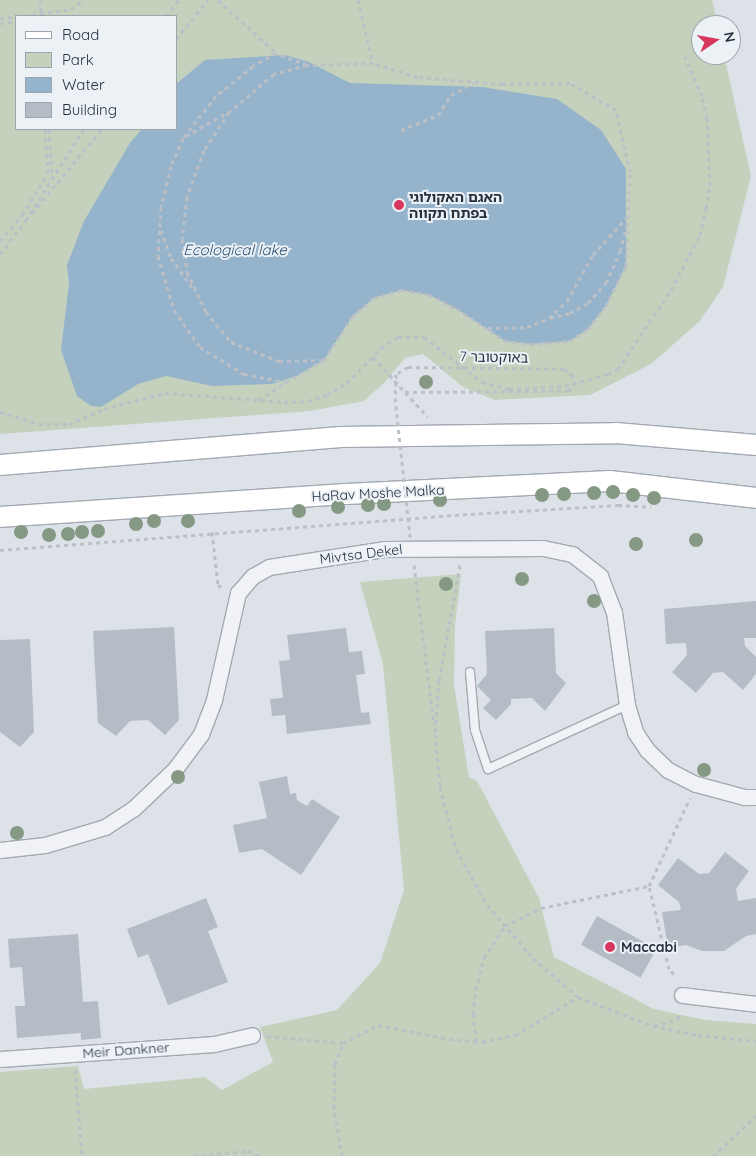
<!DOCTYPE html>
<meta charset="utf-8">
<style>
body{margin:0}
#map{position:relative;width:756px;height:1156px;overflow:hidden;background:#dde2e8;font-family:Quicksand,"Noto Sans Hebrew",sans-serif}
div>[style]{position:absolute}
.green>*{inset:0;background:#c4d2bd}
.water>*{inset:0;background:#95b3cb}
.building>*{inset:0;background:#b4bcc5;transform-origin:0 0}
.path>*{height:3px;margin-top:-1.5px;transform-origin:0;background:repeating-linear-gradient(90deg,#bbc0c6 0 4px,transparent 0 8px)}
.roads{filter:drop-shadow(1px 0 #a2a9b2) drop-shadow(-1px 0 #a2a9b2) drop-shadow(0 1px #a2a9b2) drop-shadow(0 -1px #a2a9b2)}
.lane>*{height:8px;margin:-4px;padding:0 4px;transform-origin:4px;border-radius:4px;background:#f0f2f6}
.street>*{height:15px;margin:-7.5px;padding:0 7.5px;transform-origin:7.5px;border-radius:7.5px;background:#f0f2f6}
.secondary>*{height:20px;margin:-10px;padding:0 10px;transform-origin:10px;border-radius:10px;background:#fff}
.path-bridge>*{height:3px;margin-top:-1.5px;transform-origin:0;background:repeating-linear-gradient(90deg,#bbc0c6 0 4px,transparent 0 8px)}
.trees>*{width:14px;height:14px;margin:-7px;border-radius:50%;background:#859884}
.dots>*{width:14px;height:14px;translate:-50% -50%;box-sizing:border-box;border:2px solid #ecf1f6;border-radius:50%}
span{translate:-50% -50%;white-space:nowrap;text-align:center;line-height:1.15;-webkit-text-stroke:4px #ecf1f6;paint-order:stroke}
.poi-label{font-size:14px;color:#25313f;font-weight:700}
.left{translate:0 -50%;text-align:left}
.street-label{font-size:14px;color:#25313f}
.water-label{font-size:15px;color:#2d5376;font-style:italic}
.legend{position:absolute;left:15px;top:15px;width:162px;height:115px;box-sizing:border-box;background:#ecf1f6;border:1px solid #9ca4ad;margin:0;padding:6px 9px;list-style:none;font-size:15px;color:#25313f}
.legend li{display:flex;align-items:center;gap:10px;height:25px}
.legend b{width:25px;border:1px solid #9ca4ad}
.north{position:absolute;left:691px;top:15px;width:50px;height:50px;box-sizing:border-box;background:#ecf1f6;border:1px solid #9ca4ad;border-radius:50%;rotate:78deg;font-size:14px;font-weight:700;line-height:20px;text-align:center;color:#25313f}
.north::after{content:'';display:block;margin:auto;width:18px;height:22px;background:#d7375c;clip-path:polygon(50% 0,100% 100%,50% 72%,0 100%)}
</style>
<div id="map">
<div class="green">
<div style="clip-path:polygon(evenodd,0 0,712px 0,718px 25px,701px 25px,701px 55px,724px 55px,751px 176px,723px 287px,700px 321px,651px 364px,590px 395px,495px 400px,463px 387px,423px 354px,405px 358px,385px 382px,364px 401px,310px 411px,0 434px,0 0,16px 16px,176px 16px,176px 129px,16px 129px,16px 16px)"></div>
<div style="clip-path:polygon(461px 574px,455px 625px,454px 685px,469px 777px,477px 781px,539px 898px,554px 957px,654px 1009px,705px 1020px,756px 1024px,756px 1156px,0 1156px,0 1072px,78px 1066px,84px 1089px,205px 1077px,222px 1090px,273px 1062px,260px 1027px,337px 1010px,380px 963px,404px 890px,383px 664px,360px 582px)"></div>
</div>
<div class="water">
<div style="clip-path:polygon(285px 55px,309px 62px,350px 83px,482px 87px,557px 99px,601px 130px,626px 169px,626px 266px,606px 306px,588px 329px,570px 341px,531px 344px,505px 341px,457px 309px,429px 295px,402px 290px,374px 298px,352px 317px,324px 360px,297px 376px,272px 384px,212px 386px,166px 376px,138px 384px,101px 407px,91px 406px,77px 396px,61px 350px,69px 283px,67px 265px,84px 221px,130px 143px,142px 129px,176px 129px,176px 84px,205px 60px)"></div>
</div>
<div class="building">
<div style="clip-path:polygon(756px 601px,756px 638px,744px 638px,745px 646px,756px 657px,756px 674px,743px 690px,723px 672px,713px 673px,696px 693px,672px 672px,687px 655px,686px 643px,666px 644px,664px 609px)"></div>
<div style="clip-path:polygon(174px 627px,179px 720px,165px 735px,148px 720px,130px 721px,116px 736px,98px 723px,93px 631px)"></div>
<div style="clip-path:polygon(346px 628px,349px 652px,362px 651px,365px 674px,356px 675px,361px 713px,369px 712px,371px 724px,287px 734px,285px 715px,272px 716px,270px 699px,283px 698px,279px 661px,290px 660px,287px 635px)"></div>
<div style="clip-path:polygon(554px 628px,556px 673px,566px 683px,545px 711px,532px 698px,511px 699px,511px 704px,496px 720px,483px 708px,491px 700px,477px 686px,487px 674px,485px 631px)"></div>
<div style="clip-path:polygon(30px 639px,34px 732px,20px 747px,0 732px,0 640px)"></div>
<div style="clip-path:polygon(287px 776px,290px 794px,296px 793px,297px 800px,307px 806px,312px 799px,340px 817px,301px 875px,262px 849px,239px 853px,233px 825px,267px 818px,259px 782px)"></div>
<div style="clip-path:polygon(725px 852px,749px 871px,736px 889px,738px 901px,756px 898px,756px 934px,746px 936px,724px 951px,702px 951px,686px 945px,668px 948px,662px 912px,681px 910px,679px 902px,658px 885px,678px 858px,699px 874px,709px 873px)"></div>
<div style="clip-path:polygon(206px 898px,218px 927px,208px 931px,228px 982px,168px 1005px,148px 954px,138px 958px,127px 929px)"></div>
<div style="left:597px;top:916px;width:68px;height:33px;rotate:29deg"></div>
<div style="clip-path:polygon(78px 934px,83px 1002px,98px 1001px,101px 1038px,81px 1040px,81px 1033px,17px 1038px,15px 1006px,25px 1006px,22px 967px,10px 968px,8px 939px)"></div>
</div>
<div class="path">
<div style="left:40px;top:0;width:16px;rotate:86deg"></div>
<div style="left:218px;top:0;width:79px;rotate:42.4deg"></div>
<div style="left:358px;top:0;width:65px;rotate:76.6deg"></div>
<div style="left:24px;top:16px;width:48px;rotate:-8.5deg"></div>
<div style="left:71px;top:9px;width:16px;rotate:-35deg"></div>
<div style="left:166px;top:16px;width:21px;rotate:-51deg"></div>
<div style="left:0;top:18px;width:16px;rotate:-4deg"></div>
<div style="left:0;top:23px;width:16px;rotate:-4deg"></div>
<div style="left:176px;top:39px;width:50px;rotate:-50.6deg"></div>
<div style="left:307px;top:65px;width:33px;rotate:-159deg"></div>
<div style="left:276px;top:53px;width:26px;rotate:151deg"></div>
<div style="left:253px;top:66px;width:48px;rotate:141deg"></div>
<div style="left:216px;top:96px;width:53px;rotate:128.2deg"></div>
<div style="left:183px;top:138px;width:30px;rotate:113deg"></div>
<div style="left:171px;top:166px;width:42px;rotate:103.7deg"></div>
<div style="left:161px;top:207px;width:49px;rotate:93.5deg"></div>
<div style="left:158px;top:256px;width:56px;rotate:73.5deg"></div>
<div style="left:174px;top:310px;width:45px;rotate:54.9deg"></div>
<div style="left:200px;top:347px;width:52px;rotate:31.5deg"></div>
<div style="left:244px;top:374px;width:43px;rotate:10.8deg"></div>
<div style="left:286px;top:382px;width:44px;rotate:-30.1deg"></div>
<div style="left:324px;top:360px;width:51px;rotate:-56.9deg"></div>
<div style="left:352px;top:317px;width:29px;rotate:-41deg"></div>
<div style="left:374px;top:298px;width:29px;rotate:-16deg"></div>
<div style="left:402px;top:290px;width:27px;rotate:10deg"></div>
<div style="left:429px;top:295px;width:31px;rotate:27deg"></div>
<div style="left:457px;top:309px;width:58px;rotate:33.7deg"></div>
<div style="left:505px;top:341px;width:26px;rotate:7deg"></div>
<div style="left:531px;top:344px;width:39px;rotate:-4deg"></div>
<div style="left:570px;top:341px;width:22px;rotate:-34deg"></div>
<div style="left:588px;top:329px;width:29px;rotate:-52deg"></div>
<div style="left:606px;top:306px;width:45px;rotate:-63.4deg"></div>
<div style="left:626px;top:266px;width:94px;rotate:-87.6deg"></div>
<div style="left:630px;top:172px;width:64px;rotate:-102.7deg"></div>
<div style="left:616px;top:110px;width:53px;rotate:-149.6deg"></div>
<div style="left:570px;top:83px;width:67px;rotate:179.1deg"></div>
<div style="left:503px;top:84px;width:85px;rotate:-175.3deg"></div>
<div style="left:418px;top:77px;width:47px;rotate:-162.7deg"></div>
<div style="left:373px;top:63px;width:66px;rotate:178.3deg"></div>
<div style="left:307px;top:65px;width:34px;rotate:165deg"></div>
<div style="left:274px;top:74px;width:59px;rotate:139.8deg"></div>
<div style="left:229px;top:112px;width:45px;rotate:123.3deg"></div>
<div style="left:204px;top:150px;width:50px;rotate:109.9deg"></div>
<div style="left:187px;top:197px;width:42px;rotate:96.8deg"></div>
<div style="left:182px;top:239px;width:33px;rotate:81deg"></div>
<div style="left:187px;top:272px;width:44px;rotate:64.6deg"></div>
<div style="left:206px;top:312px;width:39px;rotate:50deg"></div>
<div style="left:231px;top:342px;width:52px;rotate:21.6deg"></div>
<div style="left:279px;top:361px;width:45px;rotate:-1.3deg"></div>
<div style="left:49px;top:129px;width:45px;rotate:86.2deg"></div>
<div style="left:401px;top:130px;width:40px;rotate:-22deg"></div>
<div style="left:438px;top:115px;width:24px;rotate:-57deg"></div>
<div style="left:451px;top:95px;width:26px;rotate:-28deg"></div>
<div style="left:186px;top:136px;width:48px;rotate:-29.7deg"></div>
<div style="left:32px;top:213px;width:109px;rotate:-50.2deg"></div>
<div style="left:161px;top:230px;width:30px;rotate:70deg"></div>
<div style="left:171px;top:258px;width:41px;rotate:54deg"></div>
<div style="left:0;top:241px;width:34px;rotate:-50deg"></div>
<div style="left:22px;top:215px;width:49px;rotate:-58.2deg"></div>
<div style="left:48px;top:173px;width:44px;rotate:-93.9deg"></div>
<div style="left:0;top:254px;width:43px;rotate:-52.6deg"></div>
<div style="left:26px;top:220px;width:108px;rotate:-57.5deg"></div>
<div style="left:550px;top:318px;width:21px;rotate:-14deg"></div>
<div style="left:570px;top:313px;width:21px;rotate:-29deg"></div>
<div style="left:588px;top:303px;width:27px;rotate:-48deg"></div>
<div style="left:606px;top:283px;width:35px;rotate:-66deg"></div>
<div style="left:620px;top:251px;width:28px;rotate:-75deg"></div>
<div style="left:488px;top:328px;width:39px;rotate:-1deg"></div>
<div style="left:527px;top:327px;width:24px;rotate:-22deg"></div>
<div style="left:549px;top:318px;width:25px;rotate:-43deg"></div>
<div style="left:567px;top:301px;width:53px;rotate:-60.5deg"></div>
<div style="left:593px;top:255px;width:52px;rotate:-48.1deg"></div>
<div style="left:373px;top:357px;width:81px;rotate:47.5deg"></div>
<div style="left:259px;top:400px;width:31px;rotate:-33deg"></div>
<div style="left:0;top:412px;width:41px;rotate:17.1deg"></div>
<div style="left:39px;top:424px;width:30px"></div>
<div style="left:69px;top:424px;width:38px;rotate:-23deg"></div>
<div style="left:104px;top:409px;width:63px;rotate:-14.7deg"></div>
<div style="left:165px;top:393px;width:119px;rotate:4.3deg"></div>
<div style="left:284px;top:402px;width:24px;rotate:-2deg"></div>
<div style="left:308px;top:401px;width:20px;rotate:-18deg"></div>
<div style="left:327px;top:395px;width:23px;rotate:-31deg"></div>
<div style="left:347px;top:383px;width:49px;rotate:-45.8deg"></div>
<div style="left:381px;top:348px;width:20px;rotate:-33deg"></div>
<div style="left:398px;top:337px;width:26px"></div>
<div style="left:424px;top:337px;width:73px;rotate:37.8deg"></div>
<div style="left:482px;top:382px;width:28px;rotate:15deg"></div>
<div style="left:509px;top:389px;width:56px;rotate:-3.1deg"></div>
<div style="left:565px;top:386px;width:45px;rotate:-15.6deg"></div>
<div style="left:608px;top:374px;width:11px;rotate:-27deg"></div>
<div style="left:618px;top:369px;width:95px;rotate:-56.1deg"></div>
<div style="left:671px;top:290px;width:62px;rotate:-62.2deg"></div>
<div style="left:700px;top:235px;width:28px;rotate:-77deg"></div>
<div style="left:706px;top:208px;width:23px;rotate:-80deg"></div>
<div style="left:710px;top:185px;width:67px;rotate:-92.6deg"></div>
<div style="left:707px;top:118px;width:23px;rotate:-103deg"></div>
<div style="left:702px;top:96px;width:43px;rotate:-113.6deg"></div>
<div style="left:212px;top:532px;width:53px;rotate:83.5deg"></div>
<div style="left:218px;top:585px;width:6px;rotate:31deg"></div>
<div style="left:0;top:550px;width:472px;rotate:-4.4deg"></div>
<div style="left:471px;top:514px;width:147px;rotate:-3.5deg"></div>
<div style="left:618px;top:505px;width:33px;rotate:3deg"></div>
<div style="left:414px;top:565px;width:161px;rotate:82.9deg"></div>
<div style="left:460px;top:565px;width:117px;rotate:100.3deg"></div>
<div style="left:439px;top:680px;width:54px;rotate:94.2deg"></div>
<div style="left:435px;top:734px;width:53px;rotate:84.6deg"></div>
<div style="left:440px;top:787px;width:64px;rotate:75.5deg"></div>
<div style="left:456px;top:849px;width:64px;rotate:61deg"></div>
<div style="left:487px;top:905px;width:70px;rotate:49deg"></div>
<div style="left:533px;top:958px;width:60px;rotate:40.9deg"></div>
<div style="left:578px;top:997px;width:80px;rotate:21.1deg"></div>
<div style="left:653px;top:1026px;width:46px;rotate:11.3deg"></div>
<div style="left:698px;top:1035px;width:58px;rotate:5.9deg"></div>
<div style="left:674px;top:974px;width:7px;rotate:-135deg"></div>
<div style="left:669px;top:969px;width:85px;rotate:-103.5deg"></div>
<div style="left:649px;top:886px;width:97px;rotate:-65deg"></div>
<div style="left:654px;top:1026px;width:25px;rotate:-16deg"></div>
<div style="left:678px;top:1019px;width:8px;rotate:-76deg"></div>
<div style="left:267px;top:1036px;width:76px;rotate:5.3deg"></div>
<div style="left:343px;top:1043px;width:39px;rotate:-27deg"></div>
<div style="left:378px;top:1025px;width:72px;rotate:11.2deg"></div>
<div style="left:449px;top:1039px;width:33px;rotate:5deg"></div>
<div style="left:482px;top:1042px;width:35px;rotate:-12deg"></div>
<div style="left:516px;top:1035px;width:73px;rotate:-31.5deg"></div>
<div style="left:476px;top:1041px;width:27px;rotate:-96deg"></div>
<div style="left:473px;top:1014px;width:24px;rotate:-83deg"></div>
<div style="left:476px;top:990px;width:33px;rotate:-76deg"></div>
<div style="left:484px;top:958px;width:38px;rotate:-57deg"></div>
<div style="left:505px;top:926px;width:40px;rotate:-26.6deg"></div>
<div style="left:541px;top:908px;width:110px;rotate:-11.5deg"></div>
<div style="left:75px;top:1070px;width:86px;rotate:85.3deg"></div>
<div style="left:193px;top:1156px;width:55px;rotate:-5.2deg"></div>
<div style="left:248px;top:1151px;width:13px;rotate:23deg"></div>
<div style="left:342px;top:1156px;width:49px;rotate:-99.5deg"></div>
<div style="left:334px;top:1108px;width:44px;rotate:-88.7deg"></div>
<div style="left:335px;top:1064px;width:22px;rotate:-69deg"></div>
<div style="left:713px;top:1156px;width:59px;rotate:-42.9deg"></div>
</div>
<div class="roads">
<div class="lane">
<div style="left:470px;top:672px;width:58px;rotate:85.1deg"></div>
<div style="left:475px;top:730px;width:41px;rotate:71.6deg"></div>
<div style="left:488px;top:769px;width:153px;rotate:-24.7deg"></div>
</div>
<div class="street">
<div style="left:0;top:850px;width:45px;rotate:-6.3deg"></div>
<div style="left:45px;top:845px;width:63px;rotate:-16.7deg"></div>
<div style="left:105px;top:827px;width:33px;rotate:-33deg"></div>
<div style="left:133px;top:809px;width:58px;rotate:-43.6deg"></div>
<div style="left:175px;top:769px;width:44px;rotate:-53.4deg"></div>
<div style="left:201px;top:734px;width:36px;rotate:-69deg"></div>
<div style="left:214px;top:700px;width:110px;rotate:-77.4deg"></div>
<div style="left:238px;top:593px;width:23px;rotate:-49deg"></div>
<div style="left:253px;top:576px;width:18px;rotate:-29deg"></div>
<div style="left:269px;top:567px;width:116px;rotate:-8.9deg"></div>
<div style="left:384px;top:549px;width:159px;rotate:-0.4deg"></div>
<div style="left:543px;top:548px;width:30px;rotate:12deg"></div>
<div style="left:572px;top:554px;width:36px;rotate:38deg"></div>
<div style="left:600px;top:576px;width:39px;rotate:69deg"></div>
<div style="left:614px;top:612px;width:94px;rotate:82deg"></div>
<div style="left:627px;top:705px;width:28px;rotate:73deg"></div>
<div style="left:635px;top:732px;width:22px;rotate:56deg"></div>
<div style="left:647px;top:750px;width:29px;rotate:44deg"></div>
<div style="left:668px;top:770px;width:31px;rotate:27deg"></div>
<div style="left:696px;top:784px;width:50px;rotate:15.2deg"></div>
<div style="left:744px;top:797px;width:12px"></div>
<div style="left:682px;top:995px;width:75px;rotate:6.9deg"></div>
<div style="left:0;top:1059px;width:215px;rotate:-4deg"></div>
<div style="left:214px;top:1044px;width:39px;rotate:-13deg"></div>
</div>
<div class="secondary">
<div style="left:0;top:465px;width:342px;rotate:-4.7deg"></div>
<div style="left:341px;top:437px;width:275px;rotate:-0.8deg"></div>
<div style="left:616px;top:433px;width:141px;rotate:4.9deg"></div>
<div style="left:0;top:517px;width:347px;rotate:-3.8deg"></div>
<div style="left:346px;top:494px;width:264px;rotate:-2.8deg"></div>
<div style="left:610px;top:481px;width:147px;rotate:6.6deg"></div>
</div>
</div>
<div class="path-bridge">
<div style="left:405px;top:392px;width:163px;rotate:-0.4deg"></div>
<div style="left:568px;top:391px;width:8px;rotate:-40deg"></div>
<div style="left:574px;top:386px;width:10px;rotate:-96deg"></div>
<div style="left:573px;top:376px;width:11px;rotate:-142deg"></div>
<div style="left:564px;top:369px;width:156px;rotate:-179.3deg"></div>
<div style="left:408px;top:367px;width:14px;rotate:150deg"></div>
<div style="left:396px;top:374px;width:24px;rotate:92deg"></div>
<div style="left:395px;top:398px;width:140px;rotate:83.8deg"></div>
</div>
<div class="trees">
<div style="left:426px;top:382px"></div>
<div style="left:613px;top:492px"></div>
<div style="left:594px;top:493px"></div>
<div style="left:564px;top:494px"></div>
<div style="left:542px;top:495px"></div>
<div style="left:633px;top:495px"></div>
<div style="left:654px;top:498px"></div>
<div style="left:440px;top:500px"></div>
<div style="left:384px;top:504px"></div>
<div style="left:368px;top:505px"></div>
<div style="left:338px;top:507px"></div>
<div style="left:299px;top:511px"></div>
<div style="left:154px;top:521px"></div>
<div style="left:188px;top:521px"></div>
<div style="left:136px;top:524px"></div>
<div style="left:98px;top:531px"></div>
<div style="left:21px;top:532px"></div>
<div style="left:82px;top:532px"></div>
<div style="left:68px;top:534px"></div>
<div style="left:49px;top:535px"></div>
<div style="left:696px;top:540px"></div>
<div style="left:636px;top:544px"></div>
<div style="left:522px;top:579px"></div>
<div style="left:446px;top:584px"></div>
<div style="left:594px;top:601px"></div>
<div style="left:704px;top:770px"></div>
<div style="left:178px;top:777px"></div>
<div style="left:17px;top:833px"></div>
</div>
<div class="dots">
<div style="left:399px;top:205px;background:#d7375c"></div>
<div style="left:610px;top:947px;background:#d7375c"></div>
</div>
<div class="poi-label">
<span class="left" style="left:409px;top:205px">האגם האקולוגי<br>בפתח תקווה</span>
<span class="left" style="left:621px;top:947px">Maccabi</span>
</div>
<div class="street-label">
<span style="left:494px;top:357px;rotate:1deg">7 באוקטובר</span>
<span style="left:378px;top:493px;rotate:-3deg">HaRav Moshe Malka</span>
<span style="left:361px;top:554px;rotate:-7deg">Mivtsa Dekel</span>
<span style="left:126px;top:1050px;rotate:-4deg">Meir Dankner</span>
</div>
<div class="water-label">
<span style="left:235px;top:250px">Ecological lake</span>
</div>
<ul class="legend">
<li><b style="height:6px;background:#fff"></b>Road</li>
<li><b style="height:14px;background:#c4d2bd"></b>Park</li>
<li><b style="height:14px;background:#95b3cb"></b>Water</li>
<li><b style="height:14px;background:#b4bcc5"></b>Building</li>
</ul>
<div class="north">N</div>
</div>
